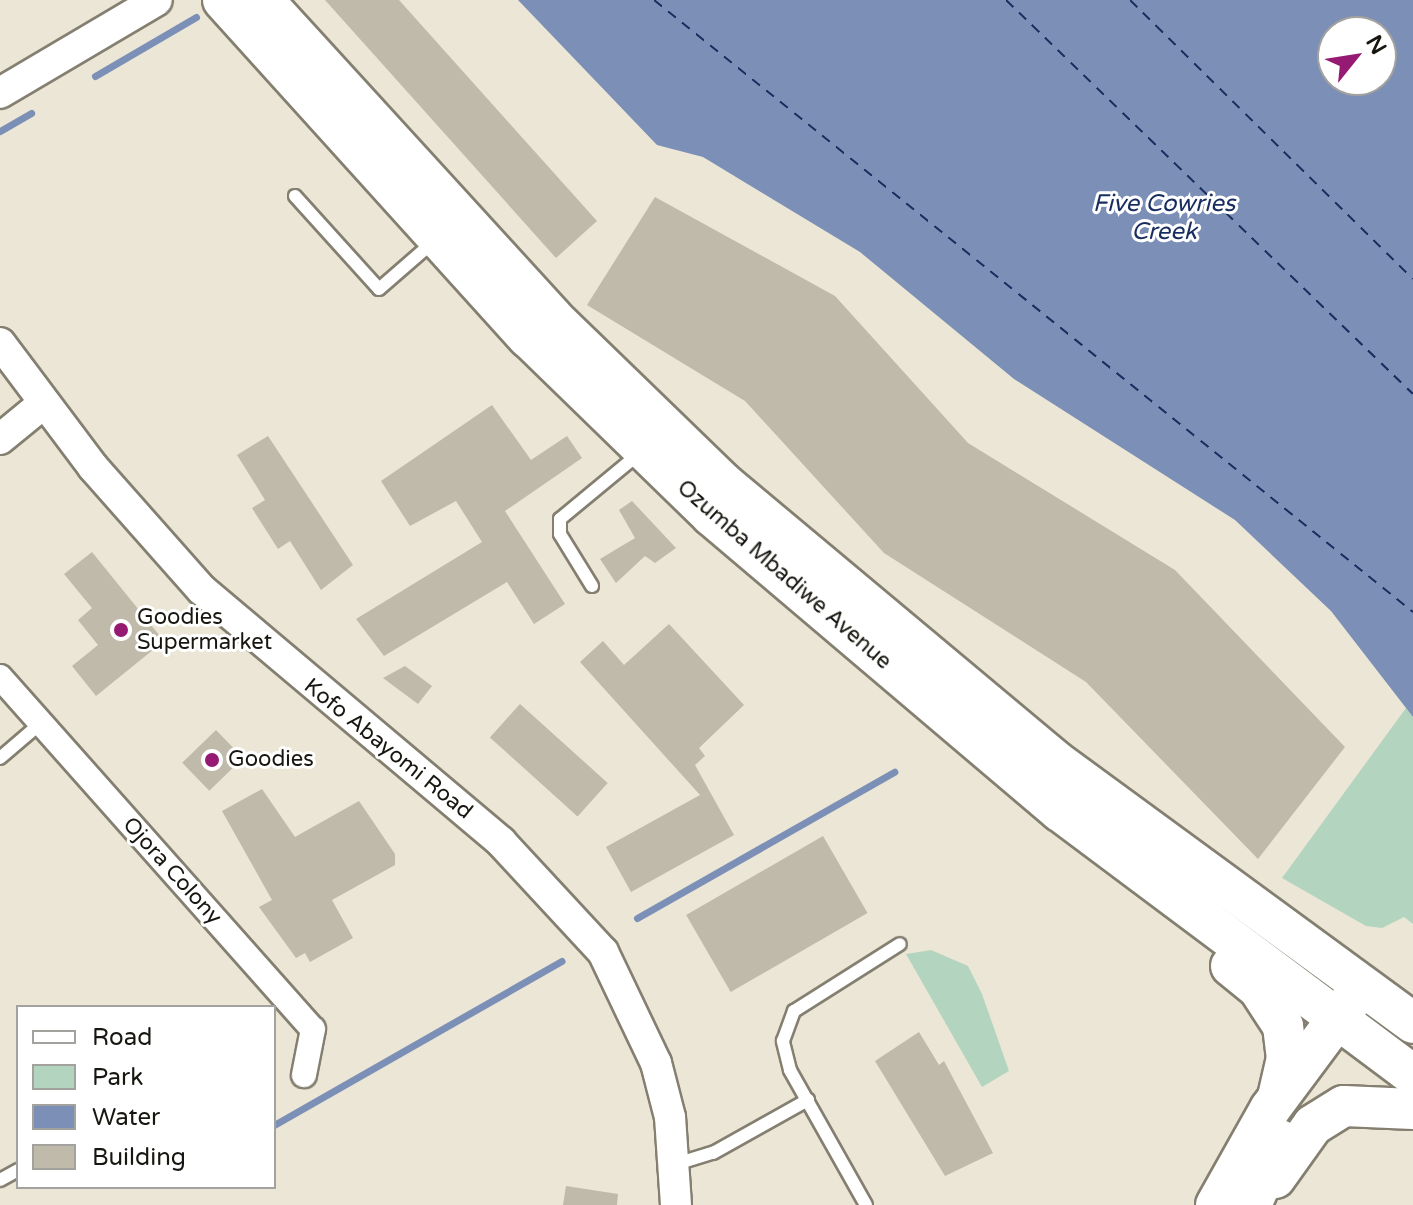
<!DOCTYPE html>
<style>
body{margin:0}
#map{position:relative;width:1413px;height:1205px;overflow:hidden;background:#ebe6d5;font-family:"Varela Round",sans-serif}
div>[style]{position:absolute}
.green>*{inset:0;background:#b3d5c0}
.water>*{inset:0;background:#7c8fb6}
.stream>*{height:7px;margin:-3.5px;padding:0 3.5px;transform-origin:3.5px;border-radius:3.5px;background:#7c8fb6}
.ferry>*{height:2px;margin-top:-1px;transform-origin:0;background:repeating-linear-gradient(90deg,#182d5f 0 10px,transparent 0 18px)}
.building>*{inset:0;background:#bfbaa9;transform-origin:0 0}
.roads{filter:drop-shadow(2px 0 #847f70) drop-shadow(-2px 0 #847f70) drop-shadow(0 2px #847f70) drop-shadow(0 -2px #847f70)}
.service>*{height:12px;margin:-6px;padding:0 6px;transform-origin:6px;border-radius:6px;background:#fff}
.minor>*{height:24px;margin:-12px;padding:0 12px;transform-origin:12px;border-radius:12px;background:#fff}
.tertiary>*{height:30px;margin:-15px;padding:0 15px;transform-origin:15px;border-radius:15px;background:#fff}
.trunk>*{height:40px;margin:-20px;padding:0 20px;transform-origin:20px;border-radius:20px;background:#fff}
.dots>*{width:22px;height:22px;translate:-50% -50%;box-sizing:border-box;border:4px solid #fff;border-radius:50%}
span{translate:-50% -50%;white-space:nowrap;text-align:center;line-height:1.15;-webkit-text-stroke:6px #fff;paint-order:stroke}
.street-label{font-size:22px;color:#181610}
.poi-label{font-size:22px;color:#181610}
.left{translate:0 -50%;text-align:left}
.water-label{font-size:24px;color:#182d5f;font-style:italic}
.legend{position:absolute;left:16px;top:1005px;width:260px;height:184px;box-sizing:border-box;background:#fff;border:2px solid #a3a29f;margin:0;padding:10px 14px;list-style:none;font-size:24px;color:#181610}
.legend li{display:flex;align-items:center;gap:16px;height:40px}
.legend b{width:40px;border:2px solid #a3a29f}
.north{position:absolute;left:1317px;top:16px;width:80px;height:80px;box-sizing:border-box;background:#fff;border:2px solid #a3a29f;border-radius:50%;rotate:60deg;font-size:22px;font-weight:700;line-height:32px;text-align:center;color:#181610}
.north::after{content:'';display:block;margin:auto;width:28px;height:36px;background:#961972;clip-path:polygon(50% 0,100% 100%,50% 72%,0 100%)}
</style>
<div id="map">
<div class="green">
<div style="clip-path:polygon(1406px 708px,1413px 717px,1413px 924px,1404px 917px,1382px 928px,1366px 926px,1282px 878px)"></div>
<div style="clip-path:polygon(931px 950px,968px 966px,982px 994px,1009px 1071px,982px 1087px,906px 954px)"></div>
</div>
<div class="water">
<div style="clip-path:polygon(evenodd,518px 0,1413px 0,1413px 717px,1331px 611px,1235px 520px,1014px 379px,860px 252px,703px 157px,657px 145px,518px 0,1333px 32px,1381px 32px,1381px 80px,1333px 80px,1333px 32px)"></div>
</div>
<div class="stream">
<div style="left:95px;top:76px;width:117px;rotate:-30.3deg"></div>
<div style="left:0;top:131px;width:36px;rotate:-30deg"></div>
<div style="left:637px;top:918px;width:296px;rotate:-29.6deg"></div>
<div style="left:274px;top:1125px;width:331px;rotate:-29.7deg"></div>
</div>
<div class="ferry">
<div style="left:654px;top:0;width:975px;rotate:38.88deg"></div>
<div style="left:1006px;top:0;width:566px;rotate:44.07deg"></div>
<div style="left:1130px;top:0;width:397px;rotate:44.6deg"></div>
</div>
<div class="building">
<div style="clip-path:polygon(325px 0,399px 0,597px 221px,556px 258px)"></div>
<div style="clip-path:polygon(655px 197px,835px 296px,968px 443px,1175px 570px,1345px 747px,1258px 859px,1086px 682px,884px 553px,745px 401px,587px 305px)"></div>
<div style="clip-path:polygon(492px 405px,531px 460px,567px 436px,582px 458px,505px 511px,565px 604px,534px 624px,507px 582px,384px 656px,356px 619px,482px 542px,456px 501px,410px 526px,381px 481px)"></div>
<div style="clip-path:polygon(268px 436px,353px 565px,321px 590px,290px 541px,278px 549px,252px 508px,265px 500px,237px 455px)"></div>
<div style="clip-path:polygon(632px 501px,676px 548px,655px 563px,645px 556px,616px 583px,600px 559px,635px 538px,619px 510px)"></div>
<div style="clip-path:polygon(92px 552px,164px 641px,96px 696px,72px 666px,98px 645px,78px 620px,92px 608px,64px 574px)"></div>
<div style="clip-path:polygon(669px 624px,744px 705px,699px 748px,705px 756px,695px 765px,734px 835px,631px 892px,606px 847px,700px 795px,580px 662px,603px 641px,624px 665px)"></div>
<div style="clip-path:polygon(405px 666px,432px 686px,418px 704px,383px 678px)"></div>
<div style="left:520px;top:704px;width:118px;height:45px;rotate:42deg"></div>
<div style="left:216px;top:730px;width:39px;height:47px;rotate:46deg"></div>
<div style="clip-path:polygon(262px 789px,295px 837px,359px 801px,395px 854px,395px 865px,332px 900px,353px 938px,310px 962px,305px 953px,296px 958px,259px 907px,272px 900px,222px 811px)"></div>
<div style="left:823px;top:836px;width:89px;height:158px;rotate:60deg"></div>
<div style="clip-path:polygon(919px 1032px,939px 1065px,944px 1061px,993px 1153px,945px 1176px,875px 1061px)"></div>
<div style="clip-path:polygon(566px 1186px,618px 1194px,617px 1205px,563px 1205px)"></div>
</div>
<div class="roads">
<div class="service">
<div style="left:295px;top:196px;width:125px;rotate:47.9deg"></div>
<div style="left:379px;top:289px;width:72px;rotate:-41deg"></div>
<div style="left:592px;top:586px;width:61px;rotate:-121.6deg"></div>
<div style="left:560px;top:534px;width:15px;rotate:-90deg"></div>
<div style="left:560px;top:519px;width:105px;rotate:-39.6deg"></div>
<div style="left:0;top:758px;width:54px;rotate:-40.5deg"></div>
<div style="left:676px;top:1164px;width:39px;rotate:-17deg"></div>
<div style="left:713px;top:1153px;width:109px;rotate:-29.2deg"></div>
<div style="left:0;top:1180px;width:21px;rotate:-29deg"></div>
<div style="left:866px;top:1205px;width:155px;rotate:-119.4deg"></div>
<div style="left:790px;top:1070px;width:30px;rotate:-104deg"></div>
<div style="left:783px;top:1041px;width:32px;rotate:-70deg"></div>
<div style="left:794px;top:1011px;width:125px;rotate:-32.3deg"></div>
</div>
<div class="minor">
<div style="left:0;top:677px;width:471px;rotate:48.4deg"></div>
<div style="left:313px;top:1029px;width:47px;rotate:101.1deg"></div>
</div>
<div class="tertiary">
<div style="left:0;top:93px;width:182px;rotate:-30.6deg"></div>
<div style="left:0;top:343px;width:155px;rotate:53.1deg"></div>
<div style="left:93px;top:467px;width:164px;rotate:48.5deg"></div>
<div style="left:202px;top:590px;width:391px;rotate:40.1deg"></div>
<div style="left:501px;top:842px;width:150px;rotate:47.2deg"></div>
<div style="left:603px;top:952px;width:123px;rotate:64.5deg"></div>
<div style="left:656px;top:1063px;width:56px;rotate:75.5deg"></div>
<div style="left:670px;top:1117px;width:88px;rotate:86.1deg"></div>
<div style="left:0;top:439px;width:57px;rotate:-39.3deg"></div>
</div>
<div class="trunk">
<div style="left:223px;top:0;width:455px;rotate:47.9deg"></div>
<div style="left:528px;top:337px;width:257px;rotate:44.2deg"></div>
<div style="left:712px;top:516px;width:456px;rotate:40.3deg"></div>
<div style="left:1060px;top:811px;width:441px;rotate:36.8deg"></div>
<div style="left:263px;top:0;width:429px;rotate:47.6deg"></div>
<div style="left:552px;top:317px;width:237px;rotate:44.1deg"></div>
<div style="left:722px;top:482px;width:433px;rotate:39.9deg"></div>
<div style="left:1054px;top:760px;width:445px;rotate:36.2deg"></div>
<div style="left:1231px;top:966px;width:36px;rotate:39deg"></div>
<div style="left:1259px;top:989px;width:44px;rotate:57deg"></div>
<div style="left:1283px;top:1026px;width:32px;rotate:83deg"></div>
<div style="left:1287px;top:1058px;width:39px;rotate:103deg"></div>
<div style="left:1275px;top:1178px;width:65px;rotate:-54.4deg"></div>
<div style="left:1313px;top:1125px;width:36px;rotate:-32deg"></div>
<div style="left:1344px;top:1106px;width:69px;rotate:2.5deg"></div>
<div style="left:1216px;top:1205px;width:110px;rotate:-60.6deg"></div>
<div style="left:1270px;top:1109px;width:137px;rotate:-53.3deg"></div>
<div style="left:1251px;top:1205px;width:71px;rotate:-66deg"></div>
</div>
</div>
<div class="dots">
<div style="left:121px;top:630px;background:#961972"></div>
<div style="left:212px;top:760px;background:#961972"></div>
</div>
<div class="street-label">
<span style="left:784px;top:575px;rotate:41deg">Ozumba Mbadiwe Avenue</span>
<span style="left:388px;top:749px;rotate:39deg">Kofo Abayomi Road</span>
<span style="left:172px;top:871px;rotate:48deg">Ojora Colony</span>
</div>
<div class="poi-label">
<span class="left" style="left:137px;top:630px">Goodies<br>Supermarket</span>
<span class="left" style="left:228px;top:760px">Goodies</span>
</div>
<div class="water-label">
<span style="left:1164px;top:218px">Five Cowries<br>Creek</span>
</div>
<ul class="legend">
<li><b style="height:10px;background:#fff"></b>Road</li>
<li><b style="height:22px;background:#b3d5c0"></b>Park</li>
<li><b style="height:22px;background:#7c8fb6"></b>Water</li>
<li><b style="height:22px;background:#bfbaa9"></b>Building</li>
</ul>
<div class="north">N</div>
</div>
